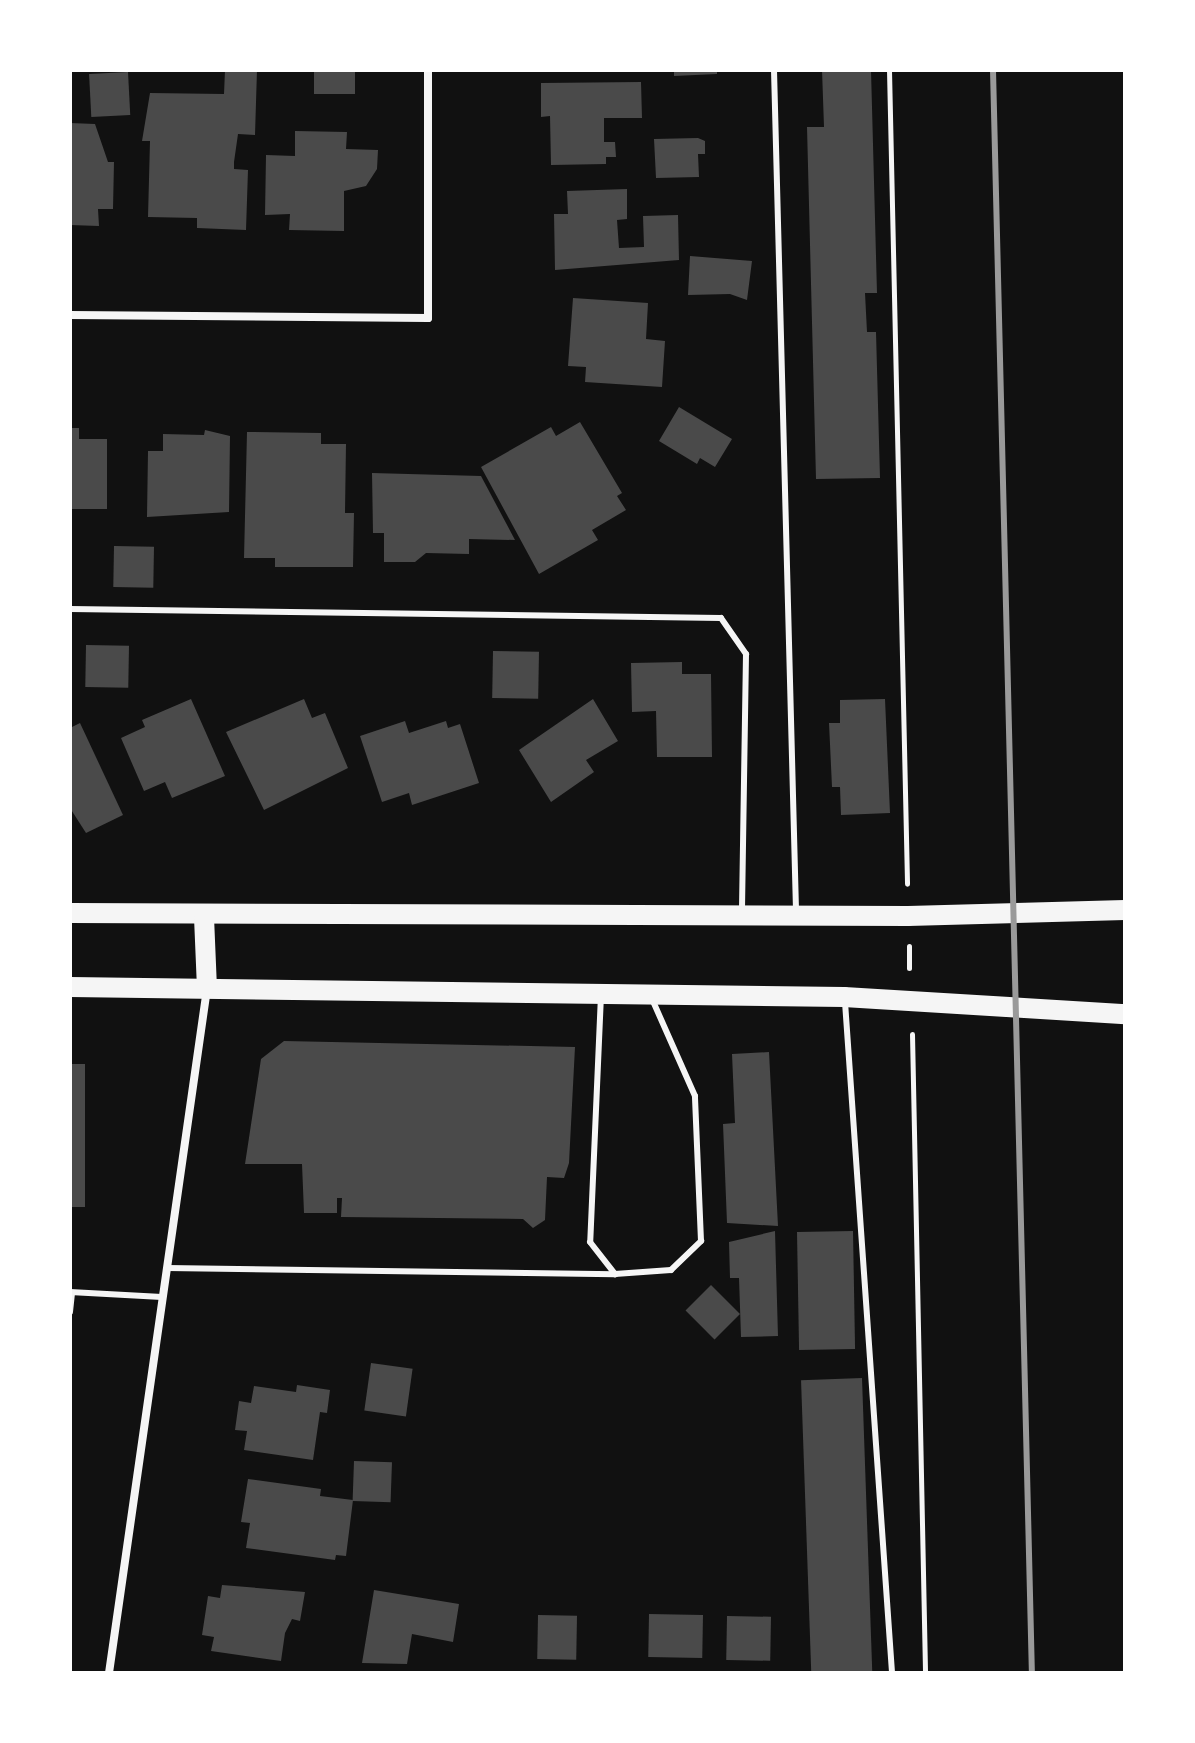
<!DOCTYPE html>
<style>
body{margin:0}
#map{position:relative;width:1195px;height:1743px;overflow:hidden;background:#111;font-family:Montserrat,sans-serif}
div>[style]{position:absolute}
.building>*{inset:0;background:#4a4a4a;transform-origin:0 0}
.path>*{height:5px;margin:-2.5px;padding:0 2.5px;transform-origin:2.5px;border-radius:2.5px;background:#f5f5f5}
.service>*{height:6px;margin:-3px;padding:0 3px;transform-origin:3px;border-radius:3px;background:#f5f5f5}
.minor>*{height:8px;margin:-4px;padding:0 4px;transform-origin:4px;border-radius:4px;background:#f5f5f5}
.primary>*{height:20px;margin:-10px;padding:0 10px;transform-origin:10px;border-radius:10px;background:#f5f5f5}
.rail>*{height:6px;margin:-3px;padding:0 3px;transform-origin:3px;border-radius:3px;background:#9a9a9a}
span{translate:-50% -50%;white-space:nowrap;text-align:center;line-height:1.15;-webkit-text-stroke:6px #fff;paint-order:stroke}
.frame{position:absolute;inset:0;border:72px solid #fff;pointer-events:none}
</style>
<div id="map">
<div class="building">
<div style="clip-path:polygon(225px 70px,257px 70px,255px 135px,238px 134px,234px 162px,234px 169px,248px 170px,246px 230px,197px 228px,197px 218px,148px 217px,150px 141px,142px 141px,150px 93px,224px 94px)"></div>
<div style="left:314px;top:70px;width:41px;height:24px"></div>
<div style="clip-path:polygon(674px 70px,717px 70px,717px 74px,674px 76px)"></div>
<div style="clip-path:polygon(822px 70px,871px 70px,877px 293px,865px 293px,867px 332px,876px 332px,880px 478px,816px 479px,807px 127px,824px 127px)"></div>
<div style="left:128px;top:72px;width:43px;height:39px;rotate:87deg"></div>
<div style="clip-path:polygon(641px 82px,642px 118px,604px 118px,604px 142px,615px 142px,616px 157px,606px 157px,606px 164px,551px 165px,550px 116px,541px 117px,541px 83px)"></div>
<div style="clip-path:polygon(70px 123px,95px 124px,108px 162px,114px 162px,113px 209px,98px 209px,99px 226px,70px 225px)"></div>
<div style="clip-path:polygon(295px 131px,347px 132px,346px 149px,378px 150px,377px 169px,366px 186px,344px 191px,344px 231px,289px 230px,290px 214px,265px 215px,266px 155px,295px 156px)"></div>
<div style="clip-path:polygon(698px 138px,705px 141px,705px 154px,698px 154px,699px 177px,656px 178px,654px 139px)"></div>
<div style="clip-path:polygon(627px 189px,627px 219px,617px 220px,619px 248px,644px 247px,643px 216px,678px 215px,679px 260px,555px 270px,554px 214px,568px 214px,567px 191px)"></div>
<div style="clip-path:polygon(690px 256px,752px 261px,747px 300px,730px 294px,688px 295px)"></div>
<div style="clip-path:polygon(573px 298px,648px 303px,646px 339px,665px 341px,662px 387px,585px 382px,586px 367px,568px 366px)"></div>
<div style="clip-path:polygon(679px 407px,732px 439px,715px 467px,700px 458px,697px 464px,659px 441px)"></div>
<div style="clip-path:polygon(580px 422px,622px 493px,617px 496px,626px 510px,592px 530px,598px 540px,539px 574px,481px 467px,551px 427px,556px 436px)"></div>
<div style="clip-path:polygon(70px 428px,79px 428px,79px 439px,107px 439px,107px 509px,70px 509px)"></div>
<div style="clip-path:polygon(205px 430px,230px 436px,229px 512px,147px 517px,148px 451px,163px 451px,163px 434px,204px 435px)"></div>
<div style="clip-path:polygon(247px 432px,321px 433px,321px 444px,346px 444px,345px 513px,354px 513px,353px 567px,275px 567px,275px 558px,244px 558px)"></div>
<div style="clip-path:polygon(372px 473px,481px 476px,515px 540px,469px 539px,469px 554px,426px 553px,415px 562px,384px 562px,384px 533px,373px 533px)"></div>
<div style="left:114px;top:546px;width:40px;height:41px;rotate:1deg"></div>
<div style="left:86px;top:645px;width:43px;height:42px;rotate:1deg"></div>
<div style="left:493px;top:651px;width:46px;height:47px;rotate:1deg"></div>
<div style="clip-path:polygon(682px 662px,682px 674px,711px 674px,712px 757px,657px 757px,656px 711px,632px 712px,631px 663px)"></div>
<div style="clip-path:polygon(191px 699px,225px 776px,172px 798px,165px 782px,144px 791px,121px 738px,145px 727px,142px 720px)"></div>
<div style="clip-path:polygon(304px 699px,312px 718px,325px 713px,348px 768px,264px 810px,226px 732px)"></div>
<div style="clip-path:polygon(593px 699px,618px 741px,586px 760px,594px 772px,551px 802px,519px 750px)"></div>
<div style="clip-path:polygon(885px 699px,890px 813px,841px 815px,840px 787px,832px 787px,829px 723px,840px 723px,840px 700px)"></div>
<div style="clip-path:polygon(405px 721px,409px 733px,446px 721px,448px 728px,460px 724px,479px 783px,412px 805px,409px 793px,382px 802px,360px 736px)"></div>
<div style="clip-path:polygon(80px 723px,123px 815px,86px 833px,70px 808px,70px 728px)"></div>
<div style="clip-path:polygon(284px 1041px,575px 1047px,569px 1163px,564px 1178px,547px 1177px,545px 1220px,533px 1228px,523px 1219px,341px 1217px,342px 1198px,337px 1198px,337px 1213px,304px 1213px,302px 1164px,245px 1164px,261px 1059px)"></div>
<div style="clip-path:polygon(769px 1052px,778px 1226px,727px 1223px,723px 1124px,735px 1123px,732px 1054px)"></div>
<div style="left:70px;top:1064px;width:15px;height:143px"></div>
<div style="clip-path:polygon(775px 1231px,778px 1336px,741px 1337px,739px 1278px,730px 1278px,729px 1242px)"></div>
<div style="left:853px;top:1231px;width:118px;height:56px;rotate:89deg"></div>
<div style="left:711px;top:1285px;width:41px;height:36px;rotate:45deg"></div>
<div style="left:371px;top:1363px;width:42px;height:48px;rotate:8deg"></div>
<div style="left:862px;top:1378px;width:295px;height:61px;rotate:88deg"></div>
<div style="clip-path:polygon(297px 1385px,330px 1390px,327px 1413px,320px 1412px,313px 1460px,244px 1450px,247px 1431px,235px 1430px,239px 1401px,251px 1403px,254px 1386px,296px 1392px)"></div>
<div style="left:354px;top:1461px;width:38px;height:40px;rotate:2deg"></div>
<div style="clip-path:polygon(248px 1479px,321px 1489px,320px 1496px,353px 1500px,346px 1556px,336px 1555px,335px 1560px,246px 1548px,250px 1523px,241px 1522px)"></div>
<div style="clip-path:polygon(222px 1585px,305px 1592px,300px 1621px,292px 1619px,285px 1633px,281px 1661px,211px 1651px,214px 1637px,202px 1635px,208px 1596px,220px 1598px)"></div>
<div style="clip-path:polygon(374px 1590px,459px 1604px,453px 1642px,412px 1634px,407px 1664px,362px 1663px)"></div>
<div style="left:649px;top:1614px;width:54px;height:43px;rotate:1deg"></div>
<div style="left:538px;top:1615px;width:39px;height:44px;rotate:1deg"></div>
<div style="left:727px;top:1616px;width:44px;height:44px;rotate:1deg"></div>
</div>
<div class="path">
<div style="left:889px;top:70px;width:814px;rotate:88.73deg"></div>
<div style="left:909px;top:946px;width:22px;rotate:90deg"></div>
<div style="left:912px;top:1034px;width:639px;rotate:88.83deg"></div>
</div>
<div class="service">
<div style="left:774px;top:70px;width:841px;rotate:88.5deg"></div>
<div style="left:70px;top:609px;width:651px;rotate:0.79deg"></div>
<div style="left:721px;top:618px;width:44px;rotate:55.2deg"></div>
<div style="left:746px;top:654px;width:257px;rotate:90.9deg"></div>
<div style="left:601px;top:995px;width:247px;rotate:92.5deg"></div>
<div style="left:590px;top:1242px;width:41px;rotate:52deg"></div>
<div style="left:615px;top:1274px;width:56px;rotate:-4.1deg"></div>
<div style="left:671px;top:1270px;width:42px;rotate:-44deg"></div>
<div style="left:701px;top:1241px;width:145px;rotate:-92.4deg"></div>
<div style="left:695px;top:1096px;width:106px;rotate:-113.9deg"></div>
<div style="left:845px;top:1002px;width:673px;rotate:85.99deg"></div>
<div style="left:167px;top:1268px;width:448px;rotate:0.8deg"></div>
<div style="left:70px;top:1292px;width:92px;rotate:3.1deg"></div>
<div style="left:70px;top:1312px;width:19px;rotate:-84deg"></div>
</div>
<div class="minor">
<div style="left:70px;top:315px;width:358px;rotate:0.5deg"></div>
<div style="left:428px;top:318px;width:248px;rotate:-90deg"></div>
<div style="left:109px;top:1673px;width:691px;rotate:-81.85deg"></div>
</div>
<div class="primary">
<div style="left:70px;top:913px;width:838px;rotate:0.21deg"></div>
<div style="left:908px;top:916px;width:217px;rotate:-1.6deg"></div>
<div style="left:204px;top:917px;width:71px;rotate:87.6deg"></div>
<div style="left:70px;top:987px;width:774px;rotate:0.74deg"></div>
<div style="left:844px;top:997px;width:282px;rotate:3.5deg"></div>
</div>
<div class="rail">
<div style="left:993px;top:70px;width:1603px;rotate:88.61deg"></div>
</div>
<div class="frame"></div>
</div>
